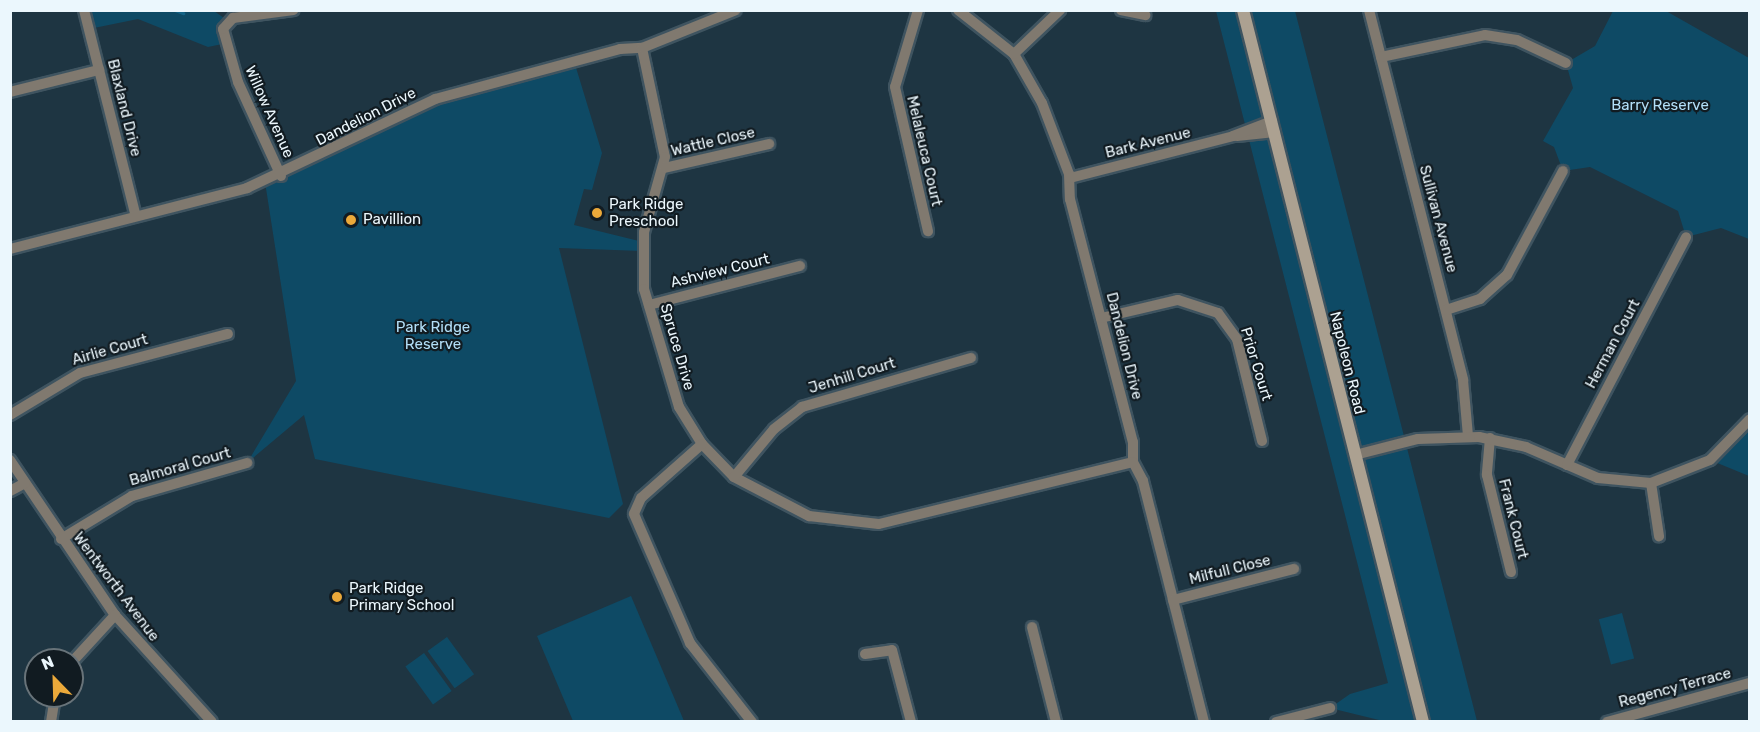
<!DOCTYPE html>
<style>
body{margin:0}
#map{position:relative;width:1760px;height:732px;overflow:hidden;background:#1e3542;font-family:Rubik,sans-serif}
div>[style]{position:absolute}
.green>*{inset:0;background:#0e4a65;transform-origin:0 0}
.stream>*{height:3px;margin:-1.5px;padding:0 1.5px;transform-origin:1.5px;border-radius:1.5px;background:#146386}
.roads{filter:drop-shadow(2px 0 #3f5460) drop-shadow(-2px 0 #3f5460) drop-shadow(0 2px #3f5460) drop-shadow(0 -2px #3f5460)}
.minor>*{height:10px;margin:-5px;padding:0 5px;transform-origin:5px;border-radius:5px;background:#80796f}
.secondary>*{height:12px;margin:-6px;padding:0 6px;transform-origin:6px;border-radius:6px;background:#aca191}
.dots>*{width:16px;height:16px;translate:-50% -50%;box-sizing:border-box;border:3px solid #111b21;border-radius:50%}
span{translate:-50% -50%;white-space:nowrap;text-align:center;line-height:1.15;-webkit-text-stroke:4.5px #111b21;paint-order:stroke}
.park-label{font-size:15px;color:#b2def7}
.street-label{font-size:15px;color:#ebf7fd}
.poi-label{font-size:15px;color:#ebf7fd}
.left{translate:0 -50%;text-align:left}
.frame{position:absolute;inset:0;border:12px solid #ebf7fd;pointer-events:none}
.north{position:absolute;left:24px;top:648px;width:60px;height:60px;box-sizing:border-box;background:#111b21;border:2px solid #687379;border-radius:50%;rotate:337deg;font-size:16px;font-weight:700;line-height:24px;text-align:center;color:#ebf7fd}
.north::after{content:'';display:block;margin:auto;width:21px;height:27px;background:#eba93a;clip-path:polygon(50% 0,100% 100%,50% 72%,0 100%)}
</style>
<div id="map">
<div class="green">
<div style="clip-path:polygon(84px 11px,214px 11px,227px 20px,227px 43px,208px 47px,138px 19px,89px 29px)"></div>
<div style="clip-path:polygon(1216px 11px,1295px 11px,1477px 721px,1383px 721px,1330px 708px,1350px 694px,1388px 683px)"></div>
<div style="clip-path:polygon(1613px 11px,1666px 11px,1749px 58px,1749px 239px,1721px 228px,1686px 237px,1678px 211px,1590px 167px,1563px 171px,1554px 147px,1543px 141px,1573px 88px,1566px 63px,1595px 46px)"></div>
<div style="clip-path:polygon(574px 61px,602px 153px,592px 190px,584px 189px,574px 225px,643px 242px,642px 251px,559px 248px,623px 504px,609px 518px,315px 459px,304px 415px,247px 463px,296px 381px,265px 182px,401px 113px)"></div>
<div style="clip-path:polygon(1745px 426px,1749px 435px,1749px 476px,1710px 460px)"></div>
<div style="clip-path:polygon(631px 596px,684px 721px,573px 721px,537px 636px)"></div>
<div style="left:1622px;top:613px;width:47px;height:24px;rotate:75deg"></div>
<div style="left:447px;top:637px;width:46px;height:24px;rotate:54deg"></div>
<div style="left:424px;top:653px;width:47px;height:23px;rotate:54deg"></div>
</div>
<div class="stream">
<div style="left:175px;top:10px;width:9px;rotate:21deg"></div>
</div>
<div class="roads">
<div class="minor">
<div style="left:84px;top:10px;width:209px;rotate:75.9deg"></div>
<div style="left:918px;top:10px;width:80px;rotate:106.6deg"></div>
<div style="left:895px;top:87px;width:148px;rotate:77.1deg"></div>
<div style="left:958px;top:10px;width:71px;rotate:38.2deg"></div>
<div style="left:1014px;top:54px;width:56px;rotate:60.3deg"></div>
<div style="left:1042px;top:103px;width:76px;rotate:69.2deg"></div>
<div style="left:1069px;top:174px;width:25px;rotate:88deg"></div>
<div style="left:1070px;top:199px;width:251px;rotate:75.5deg"></div>
<div style="left:1133px;top:442px;width:20px;rotate:90deg"></div>
<div style="left:1133px;top:462px;width:21px;rotate:62deg"></div>
<div style="left:1143px;top:481px;width:249px;rotate:75.8deg"></div>
<div style="left:1121px;top:10px;width:25px;rotate:12deg"></div>
<div style="left:1369px;top:10px;width:382px;rotate:75.7deg"></div>
<div style="left:1463px;top:380px;width:56px;rotate:84.9deg"></div>
<div style="left:642px;top:48px;width:111px;rotate:78.1deg"></div>
<div style="left:665px;top:157px;width:78px;rotate:105.6deg"></div>
<div style="left:644px;top:232px;width:57px;rotate:90deg"></div>
<div style="left:644px;top:289px;width:123px;rotate:73.5deg"></div>
<div style="left:679px;top:407px;width:44px;rotate:58.1deg"></div>
<div style="left:702px;top:444px;width:46px;rotate:45.9deg"></div>
<div style="left:734px;top:477px;width:85px;rotate:27.5deg"></div>
<div style="left:809px;top:516px;width:70px;rotate:6.5deg"></div>
<div style="left:879px;top:524px;width:261px;rotate:-13.7deg"></div>
<div style="left:1014px;top:54px;width:64px;rotate:-43.7deg"></div>
<div style="left:1381px;top:57px;width:106px;rotate:-11.9deg"></div>
<div style="left:1485px;top:35px;width:32px;rotate:9deg"></div>
<div style="left:1517px;top:40px;width:54px;rotate:25.1deg"></div>
<div style="left:10px;top:92px;width:92px;rotate:-13.9deg"></div>
<div style="left:1237px;top:136px;width:38px;rotate:-6deg"></div>
<div style="left:664px;top:168px;width:108px;rotate:-12.9deg"></div>
<div style="left:281px;top:176px;width:103px;rotate:-114.6deg"></div>
<div style="left:238px;top:82px;width:55px;rotate:-105.8deg"></div>
<div style="left:223px;top:29px;width:15px;rotate:-48deg"></div>
<div style="left:233px;top:18px;width:61px;rotate:-7.6deg"></div>
<div style="left:1070px;top:178px;width:168px;rotate:-14.4deg"></div>
<div style="left:1233px;top:136px;width:42px;rotate:-21deg"></div>
<div style="left:10px;top:249px;width:245px;rotate:-14.4deg"></div>
<div style="left:247px;top:188px;width:208px;rotate:-25.3deg"></div>
<div style="left:435px;top:99px;width:192px;rotate:-15.1deg"></div>
<div style="left:620px;top:49px;width:22px;rotate:-3deg"></div>
<div style="left:642px;top:48px;width:101px;rotate:-22deg"></div>
<div style="left:649px;top:305px;width:156px;rotate:-14.5deg"></div>
<div style="left:1446px;top:310px;width:36px;rotate:-18deg"></div>
<div style="left:1480px;top:299px;width:36px;rotate:-42deg"></div>
<div style="left:1507px;top:275px;width:118px;rotate:-61.7deg"></div>
<div style="left:1101px;top:318px;width:79px;rotate:-13.2deg"></div>
<div style="left:1178px;top:300px;width:42px;rotate:18deg"></div>
<div style="left:1218px;top:313px;width:32px;rotate:54deg"></div>
<div style="left:1237px;top:339px;width:105px;rotate:76.2deg"></div>
<div style="left:10px;top:415px;width:82px;rotate:-31deg"></div>
<div style="left:80px;top:373px;width:153px;rotate:-14.8deg"></div>
<div style="left:1490px;top:438px;width:37px;rotate:95deg"></div>
<div style="left:1487px;top:475px;width:100px;rotate:76.1deg"></div>
<div style="left:702px;top:444px;width:81px;rotate:138.5deg"></div>
<div style="left:641px;top:498px;width:17px;rotate:114deg"></div>
<div style="left:634px;top:514px;width:141px;rotate:66.5deg"></div>
<div style="left:690px;top:643px;width:100px;rotate:51.9deg"></div>
<div style="left:1355px;top:455px;width:65px;rotate:-14.3deg"></div>
<div style="left:1418px;top:439px;width:61px;rotate:-1.9deg"></div>
<div style="left:1479px;top:437px;width:48px;rotate:12deg"></div>
<div style="left:1526px;top:447px;width:78px;rotate:23.3deg"></div>
<div style="left:1598px;top:478px;width:53px;rotate:5.4deg"></div>
<div style="left:1651px;top:483px;width:63px;rotate:-21.3deg"></div>
<div style="left:1710px;top:460px;width:57px;rotate:-45.7deg"></div>
<div style="left:10px;top:460px;width:187px;rotate:55.9deg"></div>
<div style="left:115px;top:615px;width:144px;rotate:47.8deg"></div>
<div style="left:1567px;top:465px;width:257px;rotate:-62.4deg"></div>
<div style="left:734px;top:477px;width:62px;rotate:-50.2deg"></div>
<div style="left:774px;top:429px;width:36px;rotate:-38deg"></div>
<div style="left:802px;top:407px;width:176px;rotate:-16.2deg"></div>
<div style="left:1651px;top:483px;width:54px;rotate:81.4deg"></div>
<div style="left:10px;top:491px;width:17px;rotate:-28deg"></div>
<div style="left:61px;top:539px;width:83px;rotate:-31.2deg"></div>
<div style="left:132px;top:496px;width:120px;rotate:-16deg"></div>
<div style="left:1173px;top:600px;width:125px;rotate:-14.4deg"></div>
<div style="left:1032px;top:627px;width:98px;rotate:75.8deg"></div>
<div style="left:865px;top:654px;width:27px;rotate:-8deg"></div>
<div style="left:892px;top:650px;width:74px;rotate:75.2deg"></div>
<div style="left:72px;top:662px;width:64px;rotate:-47.5deg"></div>
<div style="left:51px;top:722px;width:26px;rotate:-81deg"></div>
<div style="left:1276px;top:722px;width:56px;rotate:-14.5deg"></div>
<div style="left:1607px;top:722px;width:148px;rotate:-15.3deg"></div>
</div>
<div class="secondary">
<div style="left:1243px;top:10px;width:734px;rotate:75.81deg"></div>
</div>
</div>
<div class="dots">
<div style="left:597px;top:213px;background:#eba93a"></div>
<div style="left:351px;top:220px;background:#eba93a"></div>
<div style="left:337px;top:597px;background:#eba93a"></div>
</div>
<div class="park-label">
<span style="left:1660px;top:106px">Barry Reserve</span>
<span style="left:433px;top:336px">Park Ridge<br>Reserve</span>
</div>
<div class="street-label">
<span style="left:124px;top:108px;rotate:76deg">Blaxland Drive</span>
<span style="left:269px;top:112px;rotate:66deg">Willow Avenue</span>
<span style="left:366px;top:117px;rotate:-27deg">Dandelion Drive</span>
<span style="left:713px;top:142px;rotate:-13deg">Wattle Close</span>
<span style="left:1148px;top:143px;rotate:-14deg">Bark Avenue</span>
<span style="left:924px;top:151px;rotate:77deg">Melaleuca Court</span>
<span style="left:1438px;top:219px;rotate:75deg">Sullivan Avenue</span>
<span style="left:720px;top:271px;rotate:-14deg">Ashview Court</span>
<span style="left:1613px;top:344px;rotate:-62deg">Herman Court</span>
<span style="left:1124px;top:346px;rotate:76deg">Dandelion Drive</span>
<span style="left:677px;top:347px;rotate:74deg">Spruce Drive</span>
<span style="left:110px;top:350px;rotate:-16deg">Airlie Court</span>
<span style="left:1347px;top:363px;rotate:76deg">Napoleon Road</span>
<span style="left:1256px;top:364px;rotate:73deg">Prior Court</span>
<span style="left:852px;top:376px;rotate:-17deg">Jenhill Court</span>
<span style="left:180px;top:467px;rotate:-16deg">Balmoral Court</span>
<span style="left:1513px;top:519px;rotate:76deg">Frank Court</span>
<span style="left:1230px;top:570px;rotate:-14deg">Milfull Close</span>
<span style="left:116px;top:587px;rotate:53deg">Wentworth Avenue</span>
<span style="left:1675px;top:688px;rotate:-15deg">Regency Terrace</span>
</div>
<div class="poi-label">
<span class="left" style="left:609px;top:213px">Park Ridge<br>Preschool</span>
<span class="left" style="left:363px;top:220px">Pavillion</span>
<span class="left" style="left:349px;top:597px">Park Ridge<br>Primary School</span>
</div>
<div class="frame"></div>
<div class="north">N</div>
</div>
